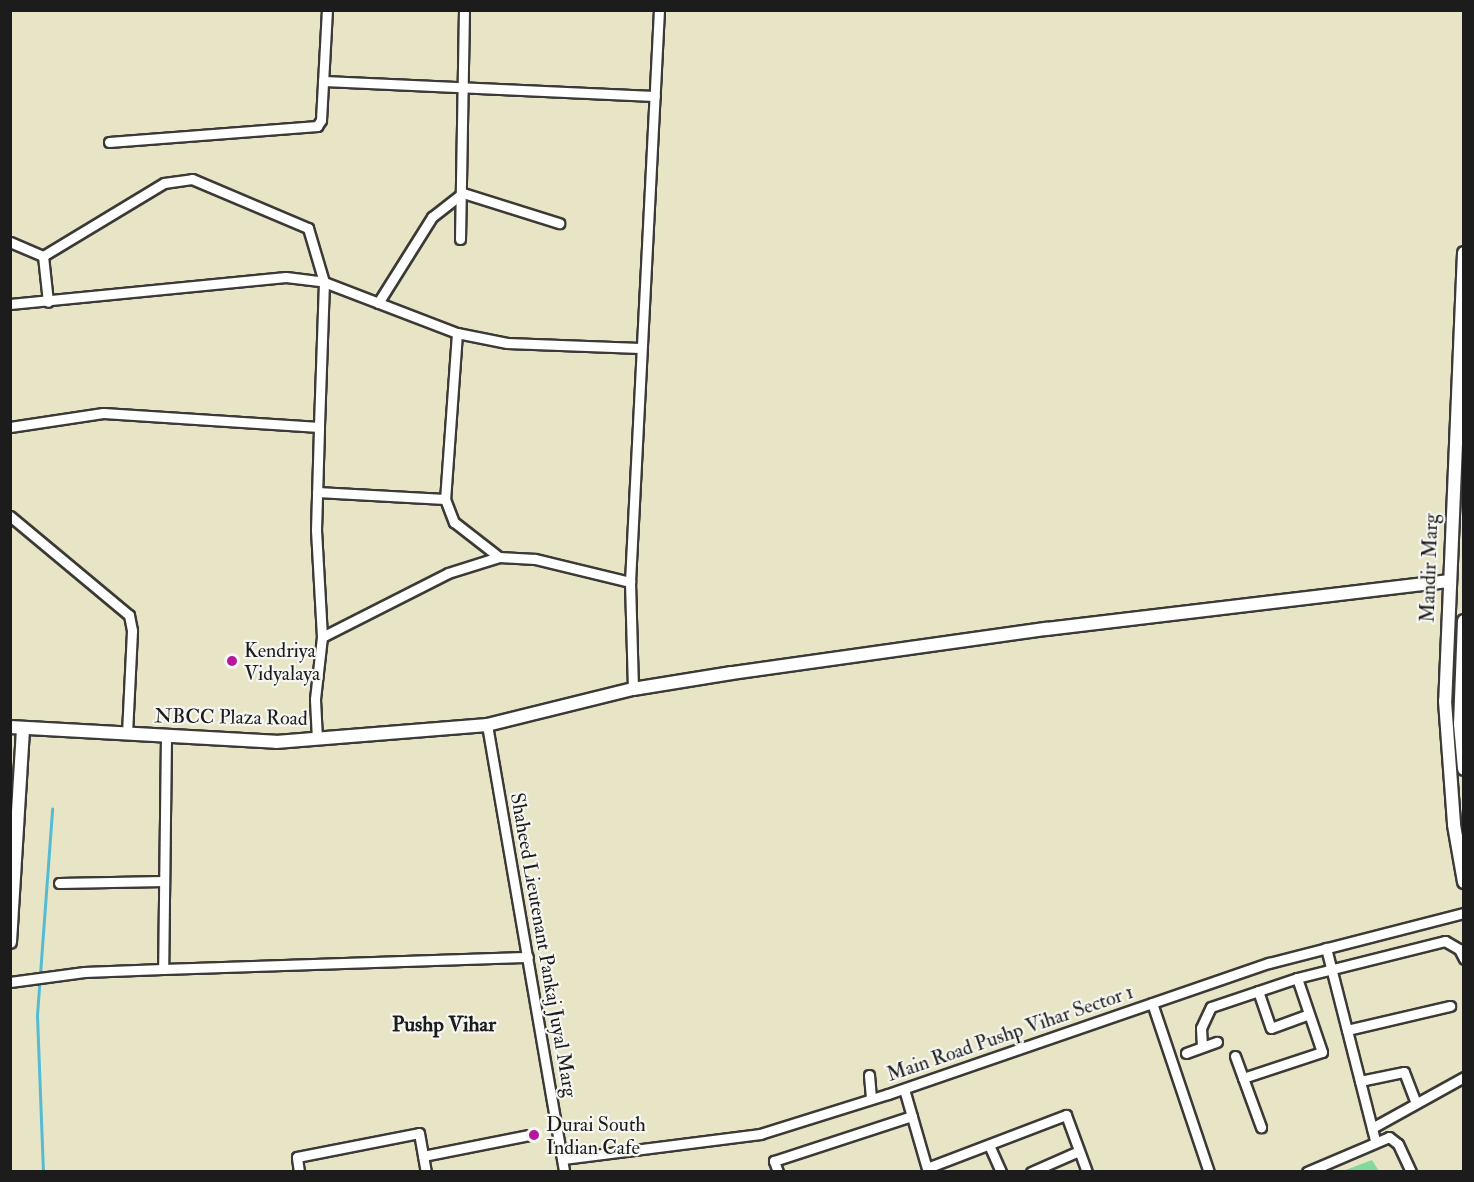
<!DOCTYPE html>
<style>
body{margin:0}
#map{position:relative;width:1474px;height:1182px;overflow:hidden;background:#e8e4c6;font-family:"IM FELL Double Pica",serif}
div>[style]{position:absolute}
.green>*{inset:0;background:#83d99c}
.stream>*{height:3px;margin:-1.5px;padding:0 1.5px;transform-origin:1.5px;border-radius:1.5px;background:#55bbd3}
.roads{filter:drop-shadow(2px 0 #3b3a36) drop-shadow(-2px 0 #3b3a36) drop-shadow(0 2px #3b3a36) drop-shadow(0 -2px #3b3a36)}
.street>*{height:9px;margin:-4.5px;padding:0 4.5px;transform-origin:4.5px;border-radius:4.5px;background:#fff}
.secondary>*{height:12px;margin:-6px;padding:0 6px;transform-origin:6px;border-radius:6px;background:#fff}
.dots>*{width:16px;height:16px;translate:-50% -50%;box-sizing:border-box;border:3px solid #f6f6f2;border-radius:50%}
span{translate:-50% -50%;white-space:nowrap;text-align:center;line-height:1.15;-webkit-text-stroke:4.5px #f6f6f2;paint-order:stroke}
.street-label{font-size:20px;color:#1c1c1c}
.poi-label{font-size:20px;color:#1c1c1c}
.left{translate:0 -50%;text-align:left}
.neighbourhood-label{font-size:21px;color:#1c1c1c;font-weight:700}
.frame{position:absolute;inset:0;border:12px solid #1c1c1c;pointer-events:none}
</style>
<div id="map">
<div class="green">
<div style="clip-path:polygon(1372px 1160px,1379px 1171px,1343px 1171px)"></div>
</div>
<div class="stream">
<div style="left:43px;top:1172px;width:157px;rotate:-92.2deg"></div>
<div style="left:37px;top:1015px;width:207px;rotate:-85.8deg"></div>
</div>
<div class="roads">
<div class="street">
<div style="left:323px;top:81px;width:332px;rotate:2.6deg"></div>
<div style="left:109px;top:142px;width:209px;rotate:-4.4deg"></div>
<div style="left:317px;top:126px;width:7px;rotate:-56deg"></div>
<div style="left:321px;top:120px;width:110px;rotate:-86.9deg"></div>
<div style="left:460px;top:239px;width:229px;rotate:-89deg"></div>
<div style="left:10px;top:242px;width:36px;rotate:23deg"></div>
<div style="left:43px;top:256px;width:141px;rotate:-31.1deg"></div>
<div style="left:164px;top:183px;width:28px;rotate:-8deg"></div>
<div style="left:192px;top:179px;width:126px;rotate:22.9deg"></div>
<div style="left:308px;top:228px;width:56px;rotate:73.5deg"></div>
<div style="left:324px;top:282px;width:142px;rotate:21deg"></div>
<div style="left:457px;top:333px;width:51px;rotate:11.3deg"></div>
<div style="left:507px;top:343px;width:133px;rotate:2.2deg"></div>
<div style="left:43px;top:256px;width:46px;rotate:83.8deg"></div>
<div style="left:378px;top:303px;width:102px;rotate:-57.9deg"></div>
<div style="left:432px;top:217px;width:39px;rotate:-38deg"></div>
<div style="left:463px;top:193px;width:101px;rotate:17.4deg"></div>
<div style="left:10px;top:304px;width:277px;rotate:-5.6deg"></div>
<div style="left:286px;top:277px;width:38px;rotate:7deg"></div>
<div style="left:324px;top:282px;width:145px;rotate:92deg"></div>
<div style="left:319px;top:427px;width:216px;rotate:-176.3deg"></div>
<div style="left:103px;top:413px;width:94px;rotate:171.4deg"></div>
<div style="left:457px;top:333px;width:166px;rotate:94.1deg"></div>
<div style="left:445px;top:499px;width:25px;rotate:69deg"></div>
<div style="left:454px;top:522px;width:57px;rotate:37.9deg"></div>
<div style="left:317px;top:492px;width:128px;rotate:3.1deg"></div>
<div style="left:10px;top:516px;width:155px;rotate:39.8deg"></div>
<div style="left:129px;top:615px;width:16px;rotate:79deg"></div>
<div style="left:132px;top:631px;width:103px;rotate:92.8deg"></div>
<div style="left:322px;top:637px;width:141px;rotate:-26.9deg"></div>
<div style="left:448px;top:573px;width:53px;rotate:-17.4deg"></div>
<div style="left:499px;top:557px;width:36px;rotate:3deg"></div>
<div style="left:535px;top:559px;width:98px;rotate:13.6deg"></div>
<div style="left:633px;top:689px;width:107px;rotate:-91.6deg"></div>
<div style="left:630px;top:582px;width:573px;rotate:-87.1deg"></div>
<div style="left:487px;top:725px;width:454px;rotate:80.2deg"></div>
<div style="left:166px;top:736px;width:233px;rotate:90.7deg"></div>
<div style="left:163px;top:969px;width:365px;rotate:-1.9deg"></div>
<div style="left:317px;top:739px;width:40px;rotate:-92.9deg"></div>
<div style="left:315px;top:699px;width:62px;rotate:-83.6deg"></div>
<div style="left:322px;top:637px;width:107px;rotate:-93.2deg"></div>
<div style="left:316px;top:530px;width:103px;rotate:-88.3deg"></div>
<div style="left:59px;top:883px;width:105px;rotate:-1.1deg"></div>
<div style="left:1326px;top:948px;width:198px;rotate:75.7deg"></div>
<div style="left:10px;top:982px;width:75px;rotate:-7.7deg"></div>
<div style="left:84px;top:972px;width:79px;rotate:-2.2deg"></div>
<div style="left:1258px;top:991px;width:39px;rotate:71deg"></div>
<div style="left:1271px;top:1028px;width:40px;rotate:-20.2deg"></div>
<div style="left:1152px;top:1003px;width:178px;rotate:71.4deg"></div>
<div style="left:1347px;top:1030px;width:106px;rotate:-13.1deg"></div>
<div style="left:1202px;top:1047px;width:19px;rotate:-93deg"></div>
<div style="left:1201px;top:1028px;width:23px;rotate:-65deg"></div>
<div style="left:1211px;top:1007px;width:91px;rotate:-18.6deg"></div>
<div style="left:1186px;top:1053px;width:33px;rotate:-20deg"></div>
<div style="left:1235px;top:1056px;width:76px;rotate:69.9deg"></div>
<div style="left:869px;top:1075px;width:24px;rotate:85deg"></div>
<div style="left:1243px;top:1078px;width:83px;rotate:-18.2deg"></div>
<div style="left:1322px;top:1052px;width:78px;rotate:-108.7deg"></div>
<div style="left:1297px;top:978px;width:153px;rotate:-14deg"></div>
<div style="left:1445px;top:941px;width:16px;rotate:30deg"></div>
<div style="left:1459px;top:949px;width:11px;rotate:63deg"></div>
<div style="left:1360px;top:1081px;width:45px;rotate:-11.6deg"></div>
<div style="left:1404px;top:1072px;width:33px;rotate:69deg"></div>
<div style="left:904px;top:1089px;width:86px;rotate:73.9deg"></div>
<div style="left:1372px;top:1128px;width:105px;rotate:-29deg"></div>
<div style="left:989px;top:1145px;width:30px;rotate:66deg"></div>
<div style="left:423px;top:1156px;width:108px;rotate:-11.2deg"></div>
<div style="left:563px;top:1159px;width:199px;rotate:-7.2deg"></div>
<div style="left:760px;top:1134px;width:134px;rotate:-17.4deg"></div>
<div style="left:888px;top:1094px;width:403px;rotate:-19deg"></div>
<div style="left:1269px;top:963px;width:201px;rotate:-14.4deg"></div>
<div style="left:927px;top:1168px;width:149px;rotate:-20.9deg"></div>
<div style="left:1066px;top:1115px;width:61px;rotate:69.8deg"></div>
<div style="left:299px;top:1172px;width:15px;rotate:-98deg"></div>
<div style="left:297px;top:1157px;width:124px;rotate:-11.1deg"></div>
<div style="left:419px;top:1133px;width:40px;rotate:80deg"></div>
<div style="left:778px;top:1172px;width:12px;rotate:-110deg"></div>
<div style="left:774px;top:1161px;width:145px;rotate:-18.1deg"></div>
<div style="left:1031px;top:1172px;width:52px;rotate:-23.6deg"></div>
<div style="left:1307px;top:1172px;width:89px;rotate:-23.1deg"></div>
<div style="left:1389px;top:1137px;width:11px;rotate:38deg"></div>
<div style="left:1398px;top:1144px;width:31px;rotate:65deg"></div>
</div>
<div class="secondary">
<div style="left:1464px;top:253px;width:448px;rotate:92.4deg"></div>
<div style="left:1445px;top:701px;width:124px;rotate:85.8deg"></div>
<div style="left:1454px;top:825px;width:58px;rotate:80deg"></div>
<div style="left:1464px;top:621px;width:103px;rotate:92.2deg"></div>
<div style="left:1460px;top:724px;width:45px;rotate:84.9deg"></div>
<div style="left:10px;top:727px;width:266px;rotate:3.2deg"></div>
<div style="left:276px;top:742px;width:212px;rotate:-4.6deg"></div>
<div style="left:487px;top:725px;width:150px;rotate:-13.9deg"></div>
<div style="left:633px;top:689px;width:100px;rotate:-9.2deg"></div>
<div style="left:732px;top:673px;width:317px;rotate:-8deg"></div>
<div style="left:1046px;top:629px;width:405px;rotate:-6.8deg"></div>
<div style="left:10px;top:942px;width:214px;rotate:-86.5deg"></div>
</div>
</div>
<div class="dots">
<div style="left:232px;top:661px;background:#b5179e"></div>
<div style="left:534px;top:1135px;background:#b5179e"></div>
</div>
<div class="street-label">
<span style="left:1429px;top:568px;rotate:-88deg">Mandir Marg</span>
<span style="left:231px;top:717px;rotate:1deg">NBCC Plaza Road</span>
<span style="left:544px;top:945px;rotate:80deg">Shaheed Lieutenant Pankaj Juyal Marg</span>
<span style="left:1010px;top:1033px;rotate:-19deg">Main Road Pushp Vihar Sector 1</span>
</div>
<div class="poi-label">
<span class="left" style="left:244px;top:662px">Kendriya<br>Vidyalaya</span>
<span class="left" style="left:546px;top:1136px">Durai South<br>Indian Cafe</span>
</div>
<div class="neighbourhood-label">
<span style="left:444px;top:1025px">Pushp Vihar</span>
</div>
<div class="frame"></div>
</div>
